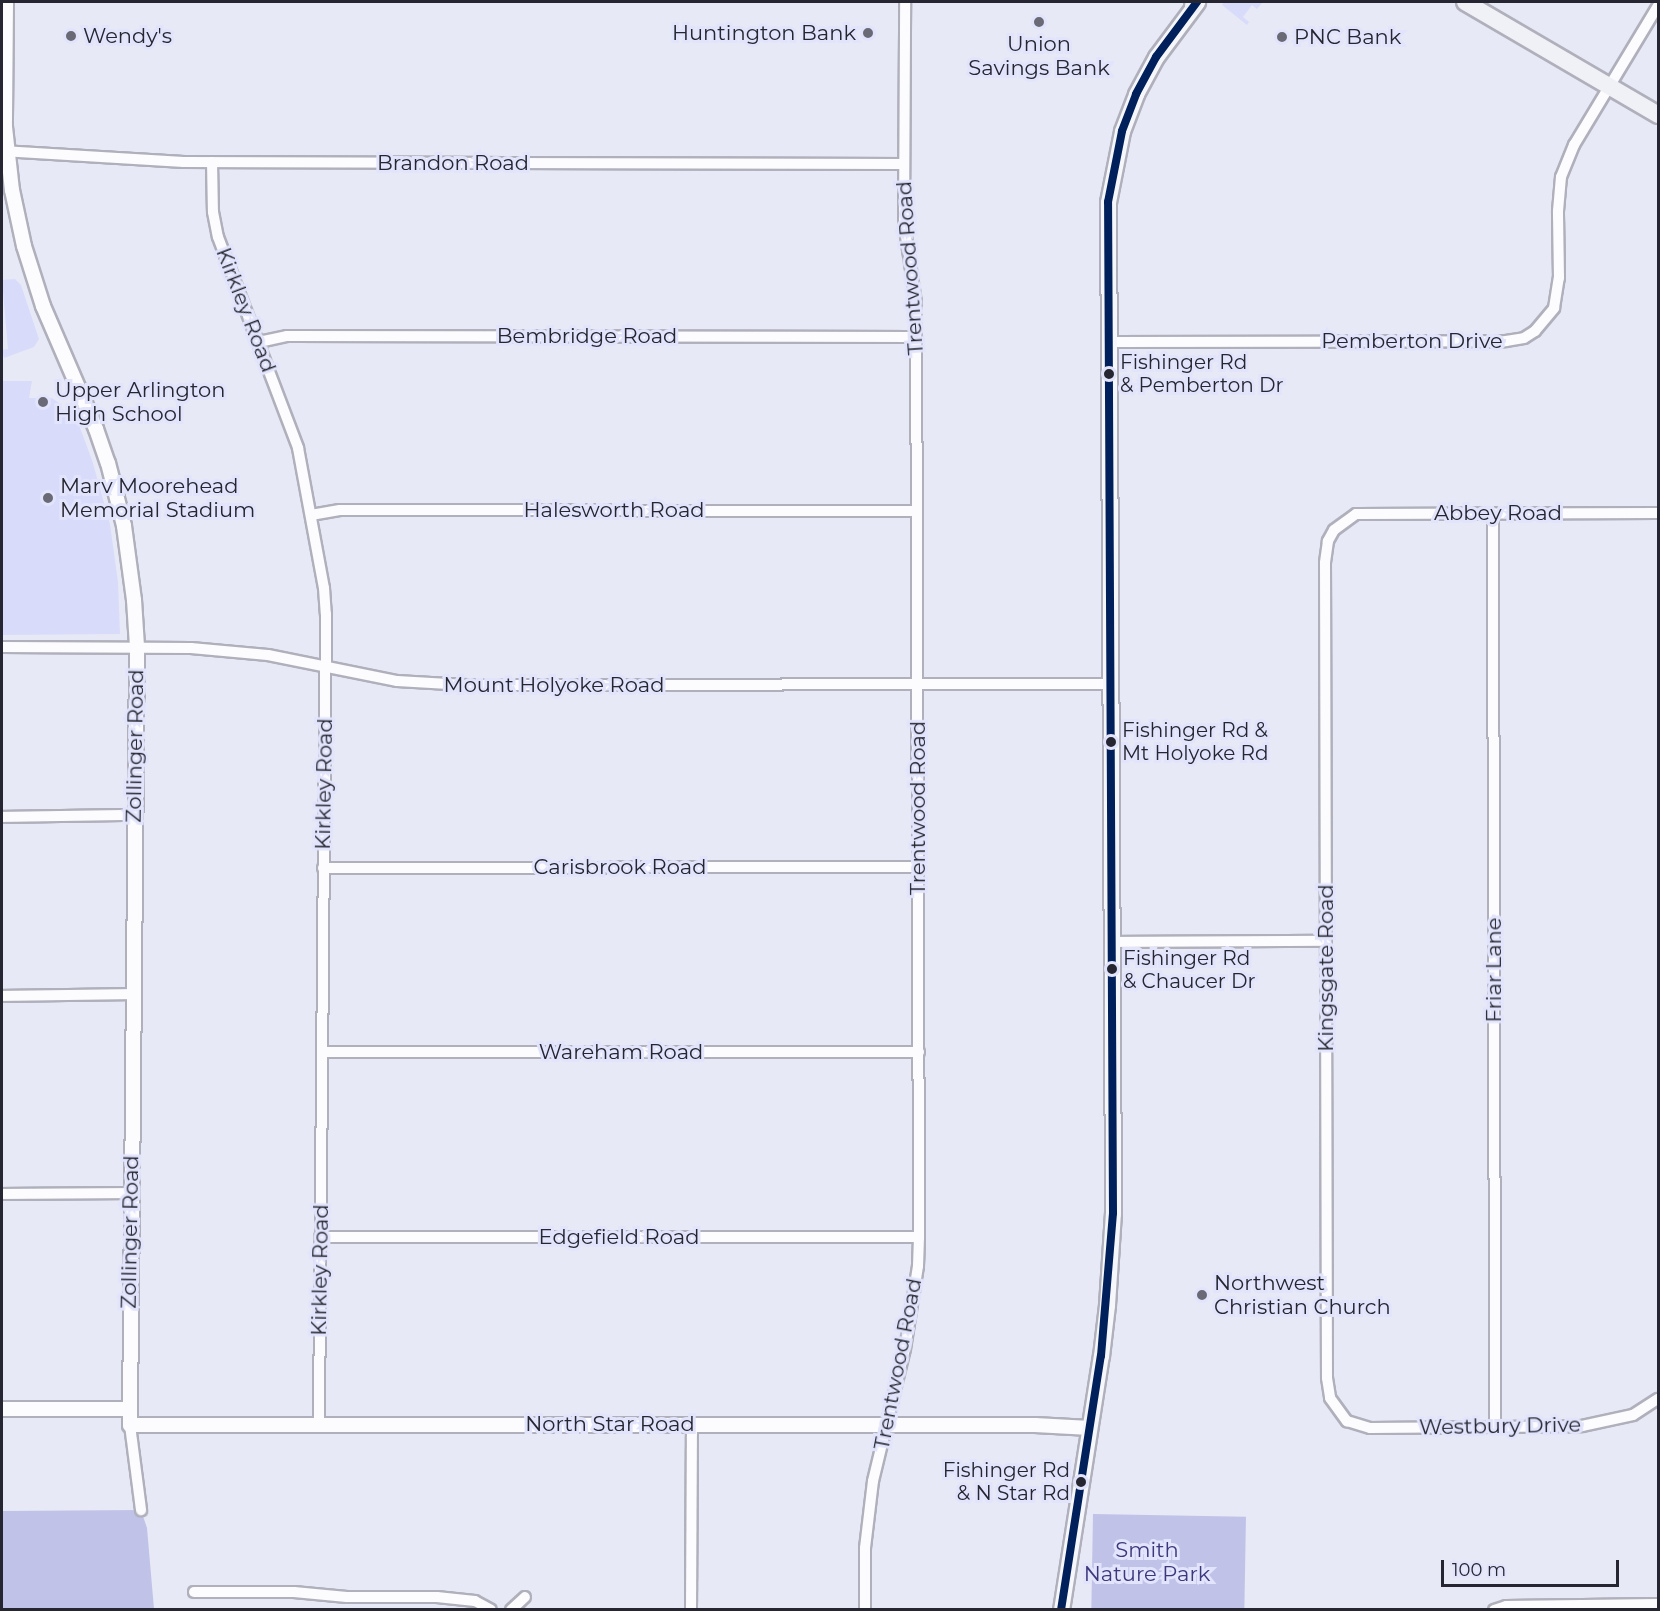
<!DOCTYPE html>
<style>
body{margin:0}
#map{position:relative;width:1660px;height:1611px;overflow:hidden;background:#e8e9f6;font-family:Montserrat,sans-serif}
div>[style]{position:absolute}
.green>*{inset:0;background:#d9dbfa}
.forest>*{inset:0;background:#c0c2e7;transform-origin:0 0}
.roads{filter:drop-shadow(2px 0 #afb0bb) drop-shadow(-2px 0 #afb0bb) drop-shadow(0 2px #afb0bb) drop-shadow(0 -2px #afb0bb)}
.minor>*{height:10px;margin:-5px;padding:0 5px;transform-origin:5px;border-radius:5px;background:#fcfcfe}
.tertiary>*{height:14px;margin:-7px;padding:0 7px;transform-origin:7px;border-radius:7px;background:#fcfcfe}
.secondary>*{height:15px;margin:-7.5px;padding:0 7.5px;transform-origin:7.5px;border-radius:7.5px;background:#f6f7fa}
.primary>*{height:16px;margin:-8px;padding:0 8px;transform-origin:8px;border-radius:8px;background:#f0f1f7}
.bus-1>*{height:8px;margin:-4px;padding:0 4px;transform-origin:4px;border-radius:4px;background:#00205b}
.dots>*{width:16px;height:16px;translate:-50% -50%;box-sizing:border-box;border:3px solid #e2e4fc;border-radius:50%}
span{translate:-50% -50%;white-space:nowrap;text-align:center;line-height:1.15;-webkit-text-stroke:6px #e2e4fc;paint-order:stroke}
.bus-label{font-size:20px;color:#252631}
.left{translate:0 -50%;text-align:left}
.right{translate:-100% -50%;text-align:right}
.poi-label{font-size:21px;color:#252631}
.street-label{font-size:21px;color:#252631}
.park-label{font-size:21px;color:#3c387c}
.frame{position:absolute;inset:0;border:3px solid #252631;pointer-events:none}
.scale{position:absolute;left:1441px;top:1560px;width:178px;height:27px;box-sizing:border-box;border:3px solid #252631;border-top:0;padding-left:8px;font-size:18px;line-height:21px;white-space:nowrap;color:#252631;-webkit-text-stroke:4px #e2e4fc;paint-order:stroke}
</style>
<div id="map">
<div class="green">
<div style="clip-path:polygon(1224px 2px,1263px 2px,1257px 9px,1252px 5px,1243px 17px,1249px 22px,1247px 25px,1222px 5px)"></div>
<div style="clip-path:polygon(15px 279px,21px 285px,39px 339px,34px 347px,4px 358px,2px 350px,8px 349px,2px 280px)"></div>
<div style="clip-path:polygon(2px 381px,32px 381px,29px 398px,52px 398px,59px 403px,64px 412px,71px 410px,76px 417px,92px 460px,110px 524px,118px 582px,120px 634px,2px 635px)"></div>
</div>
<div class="forest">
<div style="clip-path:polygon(141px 1510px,147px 1528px,154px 1609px,2px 1609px,2px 1511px)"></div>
<div style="left:1093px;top:1514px;width:153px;height:96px;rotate:1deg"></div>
</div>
<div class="roads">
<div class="minor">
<div style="left:2px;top:151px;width:182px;rotate:3.5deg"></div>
<div style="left:184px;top:162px;width:720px;rotate:0.16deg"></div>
<div style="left:212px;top:162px;width:50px;rotate:88.9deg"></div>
<div style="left:213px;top:212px;width:25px;rotate:79deg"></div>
<div style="left:218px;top:237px;width:226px;rotate:69.2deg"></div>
<div style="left:298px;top:448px;width:142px;rotate:79.5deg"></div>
<div style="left:324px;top:588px;width:26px;rotate:86deg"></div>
<div style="left:326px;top:614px;width:810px;rotate:90.5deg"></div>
<div style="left:259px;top:342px;width:29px;rotate:-12deg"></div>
<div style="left:287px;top:336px;width:629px;rotate:0.09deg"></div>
<div style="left:1108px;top:342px;width:398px;rotate:-0.1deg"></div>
<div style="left:1506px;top:341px;width:18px;rotate:-9deg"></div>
<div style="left:1524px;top:338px;width:13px;rotate:-32deg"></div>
<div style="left:1535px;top:331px;width:30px;rotate:-50deg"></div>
<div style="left:1554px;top:308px;width:30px;rotate:-81deg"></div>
<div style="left:1559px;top:278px;width:67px;rotate:-90.9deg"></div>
<div style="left:1558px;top:211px;width:34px;rotate:-85deg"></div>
<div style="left:1561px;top:177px;width:35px;rotate:-68deg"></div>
<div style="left:1574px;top:145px;width:162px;rotate:-58.9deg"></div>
<div style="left:1493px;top:513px;width:913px;rotate:89.87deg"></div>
<div style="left:1658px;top:513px;width:302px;rotate:179.8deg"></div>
<div style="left:1356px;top:514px;width:27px;rotate:144deg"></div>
<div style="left:1334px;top:530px;width:13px;rotate:119deg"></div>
<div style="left:1328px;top:541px;width:22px;rotate:98deg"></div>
<div style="left:1325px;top:563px;width:815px;rotate:89.86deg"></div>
<div style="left:1327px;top:1378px;width:20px;rotate:81deg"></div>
<div style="left:1330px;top:1398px;width:29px;rotate:54deg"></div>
<div style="left:1347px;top:1421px;width:24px;rotate:17deg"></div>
<div style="left:1370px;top:1428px;width:212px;rotate:-0.5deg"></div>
<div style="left:1582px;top:1426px;width:52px;rotate:-12.2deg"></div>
<div style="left:1633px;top:1415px;width:30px;rotate:-33deg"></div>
<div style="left:311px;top:515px;width:29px;rotate:-10deg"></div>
<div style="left:340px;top:510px;width:577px;rotate:0.1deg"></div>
<div style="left:2px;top:647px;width:189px;rotate:0.3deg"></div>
<div style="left:191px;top:648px;width:77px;rotate:5.2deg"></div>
<div style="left:268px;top:655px;width:132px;rotate:11.4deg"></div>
<div style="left:397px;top:681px;width:69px;rotate:3.3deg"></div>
<div style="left:466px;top:685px;width:644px;rotate:-0.09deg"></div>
<div style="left:2px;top:817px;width:132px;rotate:-0.9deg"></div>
<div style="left:323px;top:868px;width:595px;rotate:-0.1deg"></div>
<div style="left:1111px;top:942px;width:215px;rotate:-0.3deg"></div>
<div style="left:2px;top:996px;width:130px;rotate:-0.9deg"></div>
<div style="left:322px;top:1052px;width:597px"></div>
<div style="left:2px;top:1194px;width:128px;rotate:-0.4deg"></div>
<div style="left:320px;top:1237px;width:599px"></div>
<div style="left:130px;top:1425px;width:86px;rotate:82.6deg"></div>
<div style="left:194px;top:1592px;width:100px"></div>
<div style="left:294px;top:1592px;width:53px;rotate:5.4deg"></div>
<div style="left:347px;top:1597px;width:90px"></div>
<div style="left:437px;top:1597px;width:38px;rotate:6deg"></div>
<div style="left:475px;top:1601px;width:18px;rotate:29deg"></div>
<div style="left:511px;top:1610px;width:19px;rotate:-43deg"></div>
<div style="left:691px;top:1610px;width:186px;rotate:-89.7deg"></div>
<div style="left:865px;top:1610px;width:62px;rotate:-90deg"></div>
<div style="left:865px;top:1548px;width:67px;rotate:-83.2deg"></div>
<div style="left:873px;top:1481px;width:136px;rotate:-76.4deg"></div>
<div style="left:905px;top:1349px;width:84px;rotate:-81.1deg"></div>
<div style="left:918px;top:1266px;width:29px;rotate:-88deg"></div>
<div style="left:919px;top:1237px;width:934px;rotate:-90.18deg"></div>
<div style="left:916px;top:303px;width:81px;rotate:-98.5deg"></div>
<div style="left:904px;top:223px;width:221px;rotate:-89.7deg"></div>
<div style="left:1494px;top:1610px;width:13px;rotate:-18deg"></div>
<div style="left:1506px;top:1606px;width:152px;rotate:-0.8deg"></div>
</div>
<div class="tertiary">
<div style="left:6px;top:2px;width:125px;rotate:90.5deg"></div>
<div style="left:5px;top:127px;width:63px;rotate:83.7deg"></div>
<div style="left:12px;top:190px;width:57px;rotate:77.9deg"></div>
<div style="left:24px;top:246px;width:63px;rotate:72.4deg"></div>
<div style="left:43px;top:306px;width:134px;rotate:66.7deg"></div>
<div style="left:96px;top:429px;width:36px;rotate:71deg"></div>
<div style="left:108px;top:463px;width:65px;rotate:75.7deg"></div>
<div style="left:124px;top:526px;width:75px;rotate:82.3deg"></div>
<div style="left:134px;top:600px;width:47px;rotate:86.3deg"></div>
<div style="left:137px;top:647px;width:778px;rotate:90.52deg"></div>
<div style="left:130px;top:1425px;width:905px"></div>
<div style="left:1035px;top:1425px;width:55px;rotate:3.1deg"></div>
<div style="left:2px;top:1409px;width:126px"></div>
</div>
<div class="secondary">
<div style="left:1061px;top:1610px;width:257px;rotate:-81.1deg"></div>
<div style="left:1101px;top:1356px;width:51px;rotate:-83.3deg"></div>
<div style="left:1107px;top:1305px;width:92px;rotate:-86.3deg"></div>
<div style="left:1113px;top:1213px;width:1011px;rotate:-90.28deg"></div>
<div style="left:1108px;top:202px;width:72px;rotate:-78.8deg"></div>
<div style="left:1122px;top:131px;width:40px;rotate:-69deg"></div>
<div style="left:1136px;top:94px;width:42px;rotate:-61.6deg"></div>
<div style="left:1156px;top:57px;width:69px;rotate:-53.3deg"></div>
</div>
<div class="primary">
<div style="left:1465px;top:2px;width:224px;rotate:30.3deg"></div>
<div style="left:1193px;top:6px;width:4px;rotate:-76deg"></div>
</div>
</div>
<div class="bus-1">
<div style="left:1061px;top:1610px;width:257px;rotate:-81.1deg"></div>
<div style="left:1101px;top:1356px;width:144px;rotate:-85.2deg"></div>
<div style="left:1113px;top:1213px;width:1011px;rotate:-90.28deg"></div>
<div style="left:1108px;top:202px;width:72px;rotate:-78.8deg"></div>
<div style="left:1122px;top:131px;width:40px;rotate:-69deg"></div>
<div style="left:1136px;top:94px;width:42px;rotate:-61.6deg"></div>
<div style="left:1156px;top:57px;width:69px;rotate:-53.3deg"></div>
</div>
<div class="dots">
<div style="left:1039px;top:22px;background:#696a76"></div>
<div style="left:868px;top:33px;background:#696a76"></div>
<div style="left:71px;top:36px;background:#696a76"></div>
<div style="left:1282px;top:37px;background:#696a76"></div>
<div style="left:1109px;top:374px;background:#252631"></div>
<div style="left:43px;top:402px;background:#696a76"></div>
<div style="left:48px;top:498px;background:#696a76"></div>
<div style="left:1111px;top:742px;background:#252631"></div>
<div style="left:1112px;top:969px;background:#252631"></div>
<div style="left:1202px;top:1295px;background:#696a76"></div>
<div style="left:1081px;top:1482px;background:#252631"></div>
</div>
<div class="bus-label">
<span class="left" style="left:1120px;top:374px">Fishinger Rd<br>&amp; Pemberton Dr</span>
<span class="left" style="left:1122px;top:742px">Fishinger Rd &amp;<br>Mt Holyoke Rd</span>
<span class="left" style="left:1123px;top:970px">Fishinger Rd<br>&amp; Chaucer Dr</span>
<span class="right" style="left:1070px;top:1482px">Fishinger Rd<br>&amp; N Star Rd</span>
</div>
<div class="poi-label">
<span class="right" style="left:856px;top:33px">Huntington Bank</span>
<span class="left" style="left:83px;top:36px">Wendy's</span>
<span class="left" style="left:1294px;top:37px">PNC Bank</span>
<span style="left:1039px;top:56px">Union<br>Savings Bank</span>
<span class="left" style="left:55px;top:402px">Upper Arlington<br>High School</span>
<span class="left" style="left:60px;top:498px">Marv Moorehead<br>Memorial Stadium</span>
<span class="left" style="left:1214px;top:1295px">Northwest<br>Christian Church</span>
</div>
<div class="street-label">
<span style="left:453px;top:163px">Brandon Road</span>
<span style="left:910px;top:268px;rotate:-94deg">Trentwood Road</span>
<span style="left:246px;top:310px;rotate:69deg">Kirkley Road</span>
<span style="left:587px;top:336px">Bembridge Road</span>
<span style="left:1412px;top:341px">Pemberton Drive</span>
<span style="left:614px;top:510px">Halesworth Road</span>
<span style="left:1498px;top:513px">Abbey Road</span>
<span style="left:554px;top:685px">Mount Holyoke Road</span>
<span style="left:135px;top:746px;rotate:-89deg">Zollinger Road</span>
<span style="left:324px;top:784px;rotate:-89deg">Kirkley Road</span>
<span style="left:918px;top:808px;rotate:-90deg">Trentwood Road</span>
<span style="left:620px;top:867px">Carisbrook Road</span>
<span style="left:1326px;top:968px;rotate:-90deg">Kingsgate Road</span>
<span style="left:1494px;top:970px;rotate:-90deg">Friar Lane</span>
<span style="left:621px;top:1052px">Wareham Road</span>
<span style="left:130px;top:1232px;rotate:-89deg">Zollinger Road</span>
<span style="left:619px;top:1237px">Edgefield Road</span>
<span style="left:320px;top:1270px;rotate:-89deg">Kirkley Road</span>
<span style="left:898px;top:1364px;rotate:-79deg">Trentwood Road</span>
<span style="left:610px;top:1424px">North Star Road</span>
<span style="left:1500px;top:1426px;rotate:-1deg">Westbury Drive</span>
</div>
<div class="park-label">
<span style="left:1147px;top:1562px">Smith<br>Nature Park</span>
</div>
<div class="frame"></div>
<div class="scale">100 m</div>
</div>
